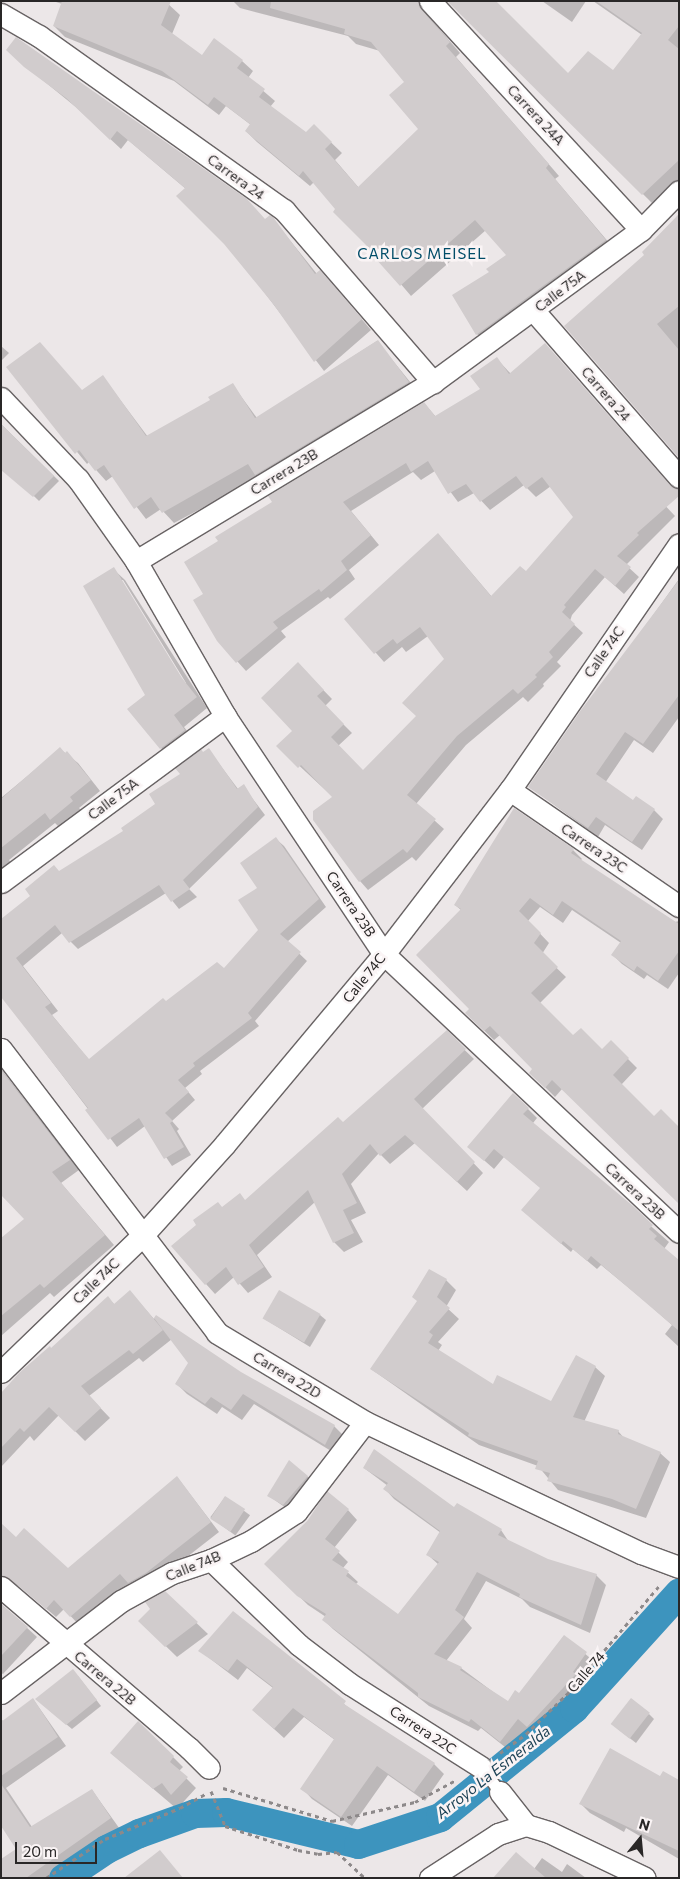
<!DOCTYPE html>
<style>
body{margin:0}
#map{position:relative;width:680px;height:1879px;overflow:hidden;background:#ece7e8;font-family:Commissioner,sans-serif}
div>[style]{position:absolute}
.shadow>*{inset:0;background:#0003;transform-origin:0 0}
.canal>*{height:29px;margin:-14.5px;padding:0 14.5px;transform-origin:14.5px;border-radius:14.5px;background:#3d94be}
.building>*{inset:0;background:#d1cccd;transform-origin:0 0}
.path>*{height:3px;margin-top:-1.5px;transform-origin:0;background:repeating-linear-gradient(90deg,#8d898a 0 4px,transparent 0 8px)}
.roads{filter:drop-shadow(1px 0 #686364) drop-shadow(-1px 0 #686364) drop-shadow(0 1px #686364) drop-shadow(0 -1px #686364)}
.service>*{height:11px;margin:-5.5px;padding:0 5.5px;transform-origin:5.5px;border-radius:5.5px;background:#fff}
.minor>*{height:21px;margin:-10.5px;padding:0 10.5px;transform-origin:10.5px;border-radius:10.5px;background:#fff}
span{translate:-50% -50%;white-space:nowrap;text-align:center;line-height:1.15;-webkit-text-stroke:5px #faf4f5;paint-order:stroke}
.street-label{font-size:14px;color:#292727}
.neighbourhood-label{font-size:15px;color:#004c68;letter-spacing:1px}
.water-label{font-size:15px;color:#1c4154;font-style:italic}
.frame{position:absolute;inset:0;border:2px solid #292727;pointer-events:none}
.north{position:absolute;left:615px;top:1814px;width:50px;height:50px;-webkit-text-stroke:4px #faf4f5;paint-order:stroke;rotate:17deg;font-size:14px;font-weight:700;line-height:20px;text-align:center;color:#292727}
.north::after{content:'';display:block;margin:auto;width:18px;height:22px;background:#292727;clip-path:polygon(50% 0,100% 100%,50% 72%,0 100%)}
.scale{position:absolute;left:15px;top:1842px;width:82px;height:22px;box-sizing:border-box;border:2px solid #292727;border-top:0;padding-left:6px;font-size:15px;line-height:18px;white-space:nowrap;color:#292727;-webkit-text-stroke:4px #faf4f5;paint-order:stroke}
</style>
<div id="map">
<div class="shadow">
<div style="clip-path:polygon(53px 1px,165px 1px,180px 15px,172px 34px,202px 56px,242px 61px,253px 71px,248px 78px,275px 101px,270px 107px,306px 133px,314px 126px,342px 153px,335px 160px,359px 188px,419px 129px,406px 82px,380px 51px,356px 44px,348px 36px,240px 8px,233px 1px,435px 1px,428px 16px,460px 53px,456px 57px,559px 176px,555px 179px,616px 251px,488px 345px,477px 334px,454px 295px,491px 273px,508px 256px,486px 230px,411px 296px,314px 182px,310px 186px,257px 142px,246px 131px,251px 125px,226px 106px,219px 115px,174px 81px,65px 37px,54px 26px,62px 4px)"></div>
<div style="clip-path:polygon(542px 1px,586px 1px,572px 22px)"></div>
<div style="clip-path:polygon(593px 1px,679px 1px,679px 180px,653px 204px,451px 3px,568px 75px,613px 72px,642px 35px)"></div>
<div style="clip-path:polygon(18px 60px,265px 220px,272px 218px,317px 274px,330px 282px,371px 330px,324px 371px,186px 189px,128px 140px,121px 149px,77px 108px)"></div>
<div style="clip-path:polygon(679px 214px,679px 456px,566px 326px,646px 255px)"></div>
<div style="clip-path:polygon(377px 341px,419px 393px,174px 523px,161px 509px,146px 519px,113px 476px,106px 481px,89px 462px,87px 464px,8px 368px,82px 391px,103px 377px,148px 437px,212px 401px,232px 384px,257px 418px)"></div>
<div style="clip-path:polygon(1px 346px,9px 353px,1px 361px)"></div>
<div style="clip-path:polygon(497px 359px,511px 374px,660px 500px,675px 516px,626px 565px,639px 577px,624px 594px,605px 577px,572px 615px,570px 621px,583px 633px,557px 662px,561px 666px,543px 684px,544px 686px,528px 702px,523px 697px,466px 745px,416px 804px,444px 829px,416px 861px,412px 857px,368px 890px,360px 881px,334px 798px,278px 746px,293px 731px,298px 664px,332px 699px,325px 706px,352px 733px,338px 746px,363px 772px,417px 716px,445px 659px,428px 636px,406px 652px,402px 647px,384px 662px,346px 619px,447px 544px,492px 597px,526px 573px,575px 517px,551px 486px,536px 497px,524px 485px,490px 510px,474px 493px,458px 502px,435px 471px,421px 480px,413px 472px,351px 511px,379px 545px,349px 570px,355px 579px,330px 599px,328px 597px,281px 631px,286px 637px,246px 671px,218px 640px,205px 595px,220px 542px,424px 403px,436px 417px,481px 390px)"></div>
<div style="clip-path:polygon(1px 424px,59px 481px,39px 501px,1px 464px)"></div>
<div style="clip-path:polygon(evenodd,113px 569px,125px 580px,207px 708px,184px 727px,195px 741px,172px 759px,161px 748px,113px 569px,120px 580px,123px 580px,186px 683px,184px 684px,120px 580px)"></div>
<div style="clip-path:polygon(679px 579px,679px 717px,653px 753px,634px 740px,605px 783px,633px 802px,654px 810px,663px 819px,642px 850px,605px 825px,598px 837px,530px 787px)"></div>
<div style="clip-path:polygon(60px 749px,78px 763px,100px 791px,79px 808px,83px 812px,61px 829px,55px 823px,9px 860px,12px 864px,1px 873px,1px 798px)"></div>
<div style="clip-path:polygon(208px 749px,238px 789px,243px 786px,265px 815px,189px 889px,197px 897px,179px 909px,166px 893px,78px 949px,62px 933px,23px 966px,58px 1011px,52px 1015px,89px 1060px,166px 1002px,224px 970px,260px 931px,258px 889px,276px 839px,284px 846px,326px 907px,287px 942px,307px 961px,255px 1021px,259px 1026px,200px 1071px,202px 1074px,185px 1088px,195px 1100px,172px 1121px,179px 1129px,177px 1131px,191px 1155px,172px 1166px,145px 1126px,117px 1147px,1px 995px,1px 923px,59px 872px,125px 831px,157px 804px,182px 774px)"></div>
<div style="clip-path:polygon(573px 850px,582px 859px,580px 861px,675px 922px,679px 921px,679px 973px,668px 989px,647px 975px,644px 979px,622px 964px,613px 955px,621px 943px,572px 910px,563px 923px,540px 907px,528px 921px,549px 943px,542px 954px,566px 977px,540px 1003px,573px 1037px,602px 1051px,611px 1042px,637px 1068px,621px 1085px,654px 1118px,562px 1089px,555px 1097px,531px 1073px,534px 1069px,500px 1035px,494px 1040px,466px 1013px,471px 1009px,461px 910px,455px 905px)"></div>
<div style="clip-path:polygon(446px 1032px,474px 1059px,422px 1109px,483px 1173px,467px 1191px,415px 1143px,390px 1164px,379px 1153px,351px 1184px,366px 1213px,351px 1220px,363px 1242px,344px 1252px,334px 1242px,315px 1202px,257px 1255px,272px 1277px,248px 1293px,234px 1277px,215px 1294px,206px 1284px,223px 1208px,246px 1201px,343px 1124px)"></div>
<div style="clip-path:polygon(1px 1069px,79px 1170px,61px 1183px,114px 1245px,54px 1297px,50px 1293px,1px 1336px,1px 1240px,25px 1219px,1px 1160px)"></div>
<div style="clip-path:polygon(513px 1094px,537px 1118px,533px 1123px,669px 1242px,664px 1249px,679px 1261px,679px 1347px,665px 1334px,672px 1325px,646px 1302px,601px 1265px,597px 1269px,573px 1249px,571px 1252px,522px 1210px,541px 1188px,504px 1157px,494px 1169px,469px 1147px)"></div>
<div style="clip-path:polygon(446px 1280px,456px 1290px,446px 1307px,459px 1319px,438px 1342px,442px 1345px,438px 1351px,493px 1386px,552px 1403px,595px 1367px,605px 1376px,584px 1422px,618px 1431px,624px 1438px,660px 1453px,670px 1462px,646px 1518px,558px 1490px,538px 1466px,479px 1445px,371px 1369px)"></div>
<div style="clip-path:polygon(130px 1292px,154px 1319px,156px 1316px,240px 1373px,334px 1426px,345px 1437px,336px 1454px,254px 1404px,242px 1420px,222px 1407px,217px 1414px,187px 1394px,176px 1383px,190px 1363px,172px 1339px,143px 1362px,139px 1358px,89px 1396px,110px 1418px,85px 1441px,59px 1415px,34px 1441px,30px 1436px,1px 1467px,1px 1394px,108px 1298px,115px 1305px)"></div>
<div style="clip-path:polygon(320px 1315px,326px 1320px,310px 1347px,263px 1318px)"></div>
<div style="clip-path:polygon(364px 1468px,501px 1530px,509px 1542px,547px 1560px,596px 1575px,606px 1585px,590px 1633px,530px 1607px,522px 1599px,486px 1581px,464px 1619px,472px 1628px,446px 1661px,461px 1668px,508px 1703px,519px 1695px,564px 1636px,596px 1663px,582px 1682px,584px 1684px,537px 1735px,528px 1728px,510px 1751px,481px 1728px,478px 1731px,429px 1706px,333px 1629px,324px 1620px,326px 1617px,308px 1605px,266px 1564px,348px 1510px,357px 1520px,334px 1548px,348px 1562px,343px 1568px,358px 1582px,356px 1584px,398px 1615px,439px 1565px,428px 1555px,441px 1533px,394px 1499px,385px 1489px,388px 1486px)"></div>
<div style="clip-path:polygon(307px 1476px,316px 1485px,293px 1513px,269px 1496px)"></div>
<div style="clip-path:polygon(177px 1477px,219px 1532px,155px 1582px,138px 1592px,130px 1583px,80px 1626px,64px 1609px,56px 1617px,20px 1586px,6px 1584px,1px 1590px,1px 1525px,16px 1539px,68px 1569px)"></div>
<div style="left:225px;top:1497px;width:31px;height:25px;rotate:36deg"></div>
<div style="clip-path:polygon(165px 1593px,208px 1634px,177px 1657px,140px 1621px)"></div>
<div style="clip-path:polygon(1px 1604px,37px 1637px,3px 1674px,1px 1673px)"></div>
<div style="clip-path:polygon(233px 1613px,355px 1713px,434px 1764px,444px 1774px,425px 1801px,388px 1775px,352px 1826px,312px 1799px,302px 1788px,335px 1740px,304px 1717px,284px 1738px,253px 1710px,273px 1688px,247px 1668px,238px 1680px,200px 1651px)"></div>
<div style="clip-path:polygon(78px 1676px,101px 1706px,72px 1729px,42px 1704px)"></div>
<div style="clip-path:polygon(33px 1699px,66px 1746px,6px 1788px,32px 1827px,92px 1790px,122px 1832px,84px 1859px,80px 1855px,48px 1878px,1px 1878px,18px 1849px,1px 1824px,1px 1719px,4px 1722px)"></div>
<div style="clip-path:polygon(649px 1714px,654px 1719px,636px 1743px,618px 1729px)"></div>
<div style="clip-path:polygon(138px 1722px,183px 1767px,179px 1771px,196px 1788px,177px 1809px,111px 1753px)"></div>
<div style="clip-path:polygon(661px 1777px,679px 1781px,679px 1859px,626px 1828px,624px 1832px,590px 1813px,581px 1804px)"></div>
<div style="clip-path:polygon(542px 1858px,562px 1872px,567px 1864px,586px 1878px,495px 1878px,534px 1869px)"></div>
</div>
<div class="canal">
<div style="left:63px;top:1878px;width:52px;rotate:-34deg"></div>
<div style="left:106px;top:1849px;width:37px;rotate:-26deg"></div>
<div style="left:139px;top:1833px;width:59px;rotate:-19.7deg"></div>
<div style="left:195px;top:1813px;width:31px;rotate:-2deg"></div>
<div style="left:226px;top:1812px;width:136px;rotate:13.6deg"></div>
<div style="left:358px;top:1844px;width:86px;rotate:-18.2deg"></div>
<div style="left:440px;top:1817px;width:173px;rotate:-39.1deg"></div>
<div style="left:574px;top:1708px;width:156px;rotate:-47.8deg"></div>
</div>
<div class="building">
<div style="clip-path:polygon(62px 1px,171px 1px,161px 25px,202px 55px,214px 38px,243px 60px,237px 68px,265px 89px,259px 97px,306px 132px,314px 124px,332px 142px,325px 149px,358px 187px,418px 129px,389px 95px,404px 82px,371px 42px,344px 34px,345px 29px,270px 8px,271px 1px,418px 1px,421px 9px,450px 42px,446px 46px,549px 164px,546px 168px,606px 240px,476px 335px,452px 295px,489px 272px,486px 269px,506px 255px,475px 220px,400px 286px,375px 258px,377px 256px,333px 212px,335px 209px,303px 171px,299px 176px,245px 131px,250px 124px,214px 97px,208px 105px,162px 71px,53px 26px)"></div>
<div style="clip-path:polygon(447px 1px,496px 1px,568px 73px,588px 51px,613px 70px,642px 33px,596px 1px,679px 1px,679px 26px,668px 40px,679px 49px,679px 160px,642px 195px)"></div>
<div style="clip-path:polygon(16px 37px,247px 199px,265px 219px,270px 215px,273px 217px,315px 274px,320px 270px,362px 319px,314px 362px,274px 305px,224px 244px,176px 196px,185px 188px,117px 131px,110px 140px,66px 98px,24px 67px,6px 50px)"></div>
<div style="clip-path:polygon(679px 214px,679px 306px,657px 324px,679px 350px,679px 458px,564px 326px,644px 255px,642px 252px)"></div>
<div style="clip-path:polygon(378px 340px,409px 382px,255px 475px,248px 464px,162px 513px,151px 497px,134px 509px,104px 465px,95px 471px,79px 450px,75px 454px,6px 367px,40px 342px,82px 390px,103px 375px,146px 436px,210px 400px,208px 397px,233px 383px,255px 418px)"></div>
<div style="clip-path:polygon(545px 343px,670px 485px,679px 489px,679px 496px,637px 533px,639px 535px,617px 556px,631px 567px,615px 586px,595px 569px,564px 605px,566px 607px,562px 612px,575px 624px,549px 652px,553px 657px,535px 675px,537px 677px,518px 694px,513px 689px,457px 736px,407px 795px,436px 819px,407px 853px,403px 849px,359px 882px,313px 820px,313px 811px,332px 797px,301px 765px,298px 768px,276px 746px,292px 731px,261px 698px,298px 662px,324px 690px,317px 696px,344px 724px,331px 737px,363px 770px,416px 716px,402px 703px,444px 659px,420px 627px,397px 644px,393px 639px,374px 654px,344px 619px,438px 533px,491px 596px,520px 566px,526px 571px,573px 517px,542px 477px,526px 489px,516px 476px,480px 502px,466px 484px,448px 494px,428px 461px,411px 472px,406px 463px,343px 502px,371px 535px,341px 561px,347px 570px,321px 592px,319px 589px,273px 622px,278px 628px,236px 663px,217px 641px,193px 600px,203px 594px,184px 562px,218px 541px,215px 537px,272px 502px,268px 496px,424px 402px,435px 416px,480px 389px,470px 376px,497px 357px,509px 374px)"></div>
<div style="clip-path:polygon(1px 424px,54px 476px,33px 497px,1px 470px)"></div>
<div style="clip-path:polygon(114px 567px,182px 678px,197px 697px,174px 715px,185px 730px,160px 749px,127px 709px,145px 695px,83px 586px)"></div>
<div style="clip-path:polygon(679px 580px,679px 695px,643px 744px,625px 732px,596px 774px,633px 800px,636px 796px,655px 809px,632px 842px,596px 817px,588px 828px,528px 787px,581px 710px)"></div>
<div style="clip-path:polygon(60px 747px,65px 753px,67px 751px,91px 780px,70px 797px,73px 801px,50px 820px,45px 813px,1px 848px,1px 799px)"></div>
<div style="clip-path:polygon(209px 748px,237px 789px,244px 784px,258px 807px,183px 880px,190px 889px,171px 902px,159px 885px,69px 943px,55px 925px,16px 958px,51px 1003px,45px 1007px,89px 1059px,163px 998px,166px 1001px,217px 962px,224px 968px,258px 930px,238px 900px,257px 888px,240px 863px,276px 837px,319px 899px,280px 934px,301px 952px,248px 1013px,252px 1018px,193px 1063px,195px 1066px,178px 1080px,189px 1092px,165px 1113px,173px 1121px,170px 1123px,184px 1147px,164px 1159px,139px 1118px,108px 1140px,85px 1110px,88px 1108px,1px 997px,1px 919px,30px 896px,25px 889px,54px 865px,59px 871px,123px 831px,121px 828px,155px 804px,149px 794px,180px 774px,175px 768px,201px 749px,203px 752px)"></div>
<div style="clip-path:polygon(514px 808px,574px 849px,571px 853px,679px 924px,679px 951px,658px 981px,637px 966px,634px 971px,611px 955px,621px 941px,562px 901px,553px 915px,530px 898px,519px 911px,541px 933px,534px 943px,558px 967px,531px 993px,573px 1035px,581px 1028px,602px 1049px,611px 1040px,629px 1058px,613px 1075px,654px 1116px,661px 1109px,679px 1127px,679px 1204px,552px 1080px,545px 1088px,529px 1073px,532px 1069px,490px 1026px,484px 1031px,465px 1013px,469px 1009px,416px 955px,461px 909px,454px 905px)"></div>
<div style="clip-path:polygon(447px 1030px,466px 1049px,414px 1099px,475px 1162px,457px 1182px,405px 1135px,380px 1156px,370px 1144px,342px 1174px,357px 1203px,343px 1210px,354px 1233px,333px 1243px,308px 1190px,249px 1245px,264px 1267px,238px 1285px,226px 1267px,205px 1285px,171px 1246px,196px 1225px,193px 1220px,218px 1202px,222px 1207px,240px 1193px,245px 1200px,338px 1117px,343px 1122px)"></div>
<div style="clip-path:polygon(1px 1070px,70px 1160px,52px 1172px,105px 1235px,44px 1288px,40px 1284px,1px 1316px,1px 1238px,24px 1219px,1px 1195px)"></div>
<div style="clip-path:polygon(513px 1093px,529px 1108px,523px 1114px,633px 1206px,653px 1225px,649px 1229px,657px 1236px,654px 1239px,679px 1260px,679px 1331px,591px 1256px,587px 1261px,563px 1241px,561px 1244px,521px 1210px,540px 1188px,494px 1149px,484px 1161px,467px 1147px)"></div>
<div style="clip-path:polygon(429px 1269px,447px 1279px,437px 1297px,450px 1308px,429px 1332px,433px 1335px,428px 1343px,493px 1384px,497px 1375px,551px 1401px,576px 1355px,596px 1366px,573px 1417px,619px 1430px,618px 1434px,661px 1452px,636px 1509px,612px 1499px,547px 1481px,550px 1473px,535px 1469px,538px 1461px,468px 1436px,469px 1433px,370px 1369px,417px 1301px,412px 1297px)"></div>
<div style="clip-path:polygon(130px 1290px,163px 1330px,133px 1354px,129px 1350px,81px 1386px,101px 1408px,75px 1432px,49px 1407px,24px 1432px,20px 1428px,1px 1448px,1px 1393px,19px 1373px,50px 1346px,51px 1348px,108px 1296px,114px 1304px)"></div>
<div style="left:279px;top:1290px;width:48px;height:33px;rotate:30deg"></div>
<div style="clip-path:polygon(156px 1315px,241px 1372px,335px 1425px,325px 1445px,243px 1394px,231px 1410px,211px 1397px,205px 1404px,175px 1384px,188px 1363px,154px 1318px)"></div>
<div style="clip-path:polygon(374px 1449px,454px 1507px,457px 1503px,502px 1529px,498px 1535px,548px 1559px,597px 1574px,581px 1625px,519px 1597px,520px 1594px,477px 1572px,455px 1610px,464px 1617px,434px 1654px,462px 1667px,460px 1670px,508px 1701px,515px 1690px,519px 1693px,564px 1635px,587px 1652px,573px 1672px,576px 1674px,527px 1727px,518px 1719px,500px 1742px,471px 1719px,469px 1722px,418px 1697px,418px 1693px,322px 1620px,326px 1614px,297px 1596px,264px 1564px,308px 1520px,327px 1491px,349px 1509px,325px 1539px,340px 1551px,332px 1560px,349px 1571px,346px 1576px,398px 1614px,439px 1562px,426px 1555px,440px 1531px,383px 1489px,388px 1483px,363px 1468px)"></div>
<div style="clip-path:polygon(289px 1460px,308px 1476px,283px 1505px,267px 1496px)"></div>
<div style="clip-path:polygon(177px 1476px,211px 1522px,146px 1573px,128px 1583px,120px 1574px,70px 1617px,54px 1600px,46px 1609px,9px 1578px,1px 1575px,1px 1523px,16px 1537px,24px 1528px,68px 1568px)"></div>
<div style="left:225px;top:1496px;width:24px;height:27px;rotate:33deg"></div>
<div style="clip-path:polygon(165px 1591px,198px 1622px,165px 1647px,138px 1621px,150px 1609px,145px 1602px)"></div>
<div style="clip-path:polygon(1px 1604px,28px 1627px,1px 1656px)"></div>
<div style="clip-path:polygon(233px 1611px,346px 1701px,344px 1704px,435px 1763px,414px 1792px,377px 1766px,341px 1817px,300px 1789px,334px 1739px,293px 1708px,274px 1729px,252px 1710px,273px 1687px,237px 1659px,228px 1671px,198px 1651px)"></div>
<div style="clip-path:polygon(73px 1669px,97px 1700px,66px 1725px,35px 1699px)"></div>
<div style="clip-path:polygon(33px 1698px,58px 1737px,1px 1776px,1px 1722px)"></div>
<div style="left:631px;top:1698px;width:24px;height:33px;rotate:38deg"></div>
<div style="clip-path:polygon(138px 1721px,174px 1756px,170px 1762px,188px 1777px,171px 1795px,162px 1783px,153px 1789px,110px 1753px)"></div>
<div style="clip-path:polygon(610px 1748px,660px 1776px,663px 1771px,679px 1780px,679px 1851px,579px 1804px)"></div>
<div style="clip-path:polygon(1px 1784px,30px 1827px,92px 1789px,111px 1818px,26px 1878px,1px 1878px,1px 1859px,16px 1849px,1px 1826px)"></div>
<div style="clip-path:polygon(160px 1850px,183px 1878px,124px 1878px)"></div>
<div style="clip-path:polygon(516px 1852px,546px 1878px,493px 1878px)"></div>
</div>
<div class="path">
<div style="left:500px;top:1753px;width:32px;rotate:-36deg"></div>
<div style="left:526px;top:1734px;width:59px;rotate:-44.3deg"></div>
<div style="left:568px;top:1693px;width:140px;rotate:-49.6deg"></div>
<div style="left:223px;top:1788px;width:114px;rotate:16.8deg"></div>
<div style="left:332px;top:1821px;width:85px;rotate:-12.9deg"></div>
<div style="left:415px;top:1802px;width:47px;rotate:-28.2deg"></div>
<div style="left:211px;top:1791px;width:38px;rotate:68deg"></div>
<div style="left:225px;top:1826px;width:77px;rotate:18.2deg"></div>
<div style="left:298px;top:1850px;width:20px;rotate:11deg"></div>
<div style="left:318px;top:1854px;width:19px;rotate:-6deg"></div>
<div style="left:337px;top:1852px;width:38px;rotate:43deg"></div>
<div style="left:46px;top:1878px;width:71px;rotate:-33.5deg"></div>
<div style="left:105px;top:1839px;width:81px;rotate:-22.5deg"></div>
<div style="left:180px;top:1808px;width:31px;rotate:-29deg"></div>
</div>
<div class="roads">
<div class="service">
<div style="left:481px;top:1767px;width:31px;rotate:53deg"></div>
</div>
<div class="minor">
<div style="left:430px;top:1px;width:311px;rotate:47.3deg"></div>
<div style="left:1px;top:14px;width:44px;rotate:30.1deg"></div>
<div style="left:39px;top:36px;width:301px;rotate:35.4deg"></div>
<div style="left:284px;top:210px;width:228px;rotate:49.1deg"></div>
<div style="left:534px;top:311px;width:220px;rotate:48.9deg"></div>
<div style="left:1px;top:398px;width:112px;rotate:46.5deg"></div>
<div style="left:78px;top:479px;width:100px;rotate:54.7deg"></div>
<div style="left:136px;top:561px;width:179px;rotate:60.1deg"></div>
<div style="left:225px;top:716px;width:286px;rotate:56.3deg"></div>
<div style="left:384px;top:954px;width:405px;rotate:43.3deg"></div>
<div style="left:136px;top:561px;width:347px;rotate:-31.1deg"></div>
<div style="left:433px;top:382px;width:258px;rotate:-36.2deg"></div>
<div style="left:641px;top:230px;width:54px;rotate:-45.7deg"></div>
<div style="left:510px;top:790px;width:205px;rotate:34.5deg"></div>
<div style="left:1px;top:882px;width:279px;rotate:-36.5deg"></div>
<div style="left:1px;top:1049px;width:357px;rotate:52.7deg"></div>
<div style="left:217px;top:1333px;width:173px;rotate:31deg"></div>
<div style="left:365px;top:1422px;width:306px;rotate:25.4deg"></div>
<div style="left:641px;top:1553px;width:40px;rotate:20.2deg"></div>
<div style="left:1px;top:1372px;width:196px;rotate:-44deg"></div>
<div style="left:142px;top:1236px;width:124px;rotate:-47.9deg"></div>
<div style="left:225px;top:1144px;width:248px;rotate:-50.1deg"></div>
<div style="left:384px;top:954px;width:207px;rotate:-52.5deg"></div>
<div style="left:510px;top:790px;width:298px;rotate:-55.5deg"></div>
<div style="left:211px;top:1560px;width:122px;rotate:44deg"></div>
<div style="left:299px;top:1645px;width:64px;rotate:37.4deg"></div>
<div style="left:350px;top:1684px;width:155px;rotate:32.4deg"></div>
<div style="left:1px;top:1587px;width:248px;rotate:40.6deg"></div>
<div style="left:189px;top:1748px;width:28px;rotate:45deg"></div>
<div style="left:1px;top:1693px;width:151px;rotate:-37.5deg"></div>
<div style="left:121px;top:1601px;width:58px;rotate:-28.8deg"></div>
<div style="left:172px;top:1573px;width:41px;rotate:-18.4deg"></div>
<div style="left:211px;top:1560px;width:44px;rotate:-25.4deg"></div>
<div style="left:251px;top:1541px;width:54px;rotate:-32.8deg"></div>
<div style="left:296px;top:1512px;width:113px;rotate:-52.5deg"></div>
<div style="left:500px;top:1792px;width:42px;rotate:51.8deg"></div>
<div style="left:526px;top:1825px;width:24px;rotate:17deg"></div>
<div style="left:549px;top:1832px;width:106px;rotate:25.6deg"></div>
<div style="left:430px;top:1878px;width:81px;rotate:-32.9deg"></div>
<div style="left:498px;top:1834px;width:29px;rotate:-18deg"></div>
</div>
</div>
<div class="street-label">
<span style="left:536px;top:115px;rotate:47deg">Carrera 24A</span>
<span style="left:236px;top:177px;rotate:36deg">Carrera 24</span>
<span style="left:560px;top:291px;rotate:-37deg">Calle 75A</span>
<span style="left:606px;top:394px;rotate:49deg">Carrera 24</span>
<span style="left:284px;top:472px;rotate:-31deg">Carrera 23B</span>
<span style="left:604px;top:652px;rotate:-55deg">Calle 74C</span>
<span style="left:113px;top:799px;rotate:-37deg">Calle 75A</span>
<span style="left:594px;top:848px;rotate:34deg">Carrera 23C</span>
<span style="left:351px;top:904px;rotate:56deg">Carrera 23B</span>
<span style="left:364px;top:978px;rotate:-51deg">Calle 74C</span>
<span style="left:635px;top:1191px;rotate:43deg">Carrera 23B</span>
<span style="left:96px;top:1281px;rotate:-44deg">Calle 74C</span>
<span style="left:287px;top:1375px;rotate:31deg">Carrera 22D</span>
<span style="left:193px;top:1566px;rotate:-22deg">Calle 74B</span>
<span style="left:586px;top:1672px;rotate:-49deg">Calle 74</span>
<span style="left:105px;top:1678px;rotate:40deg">Carrera 22B</span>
<span style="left:423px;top:1730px;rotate:33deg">Carrera 22C</span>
</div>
<div class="neighbourhood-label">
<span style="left:422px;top:254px">CARLOS MEISEL</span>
</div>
<div class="water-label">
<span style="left:493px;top:1772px;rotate:-38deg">Arroyo La Esmeralda</span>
</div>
<div class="frame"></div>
<div class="north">N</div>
<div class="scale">20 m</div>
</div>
